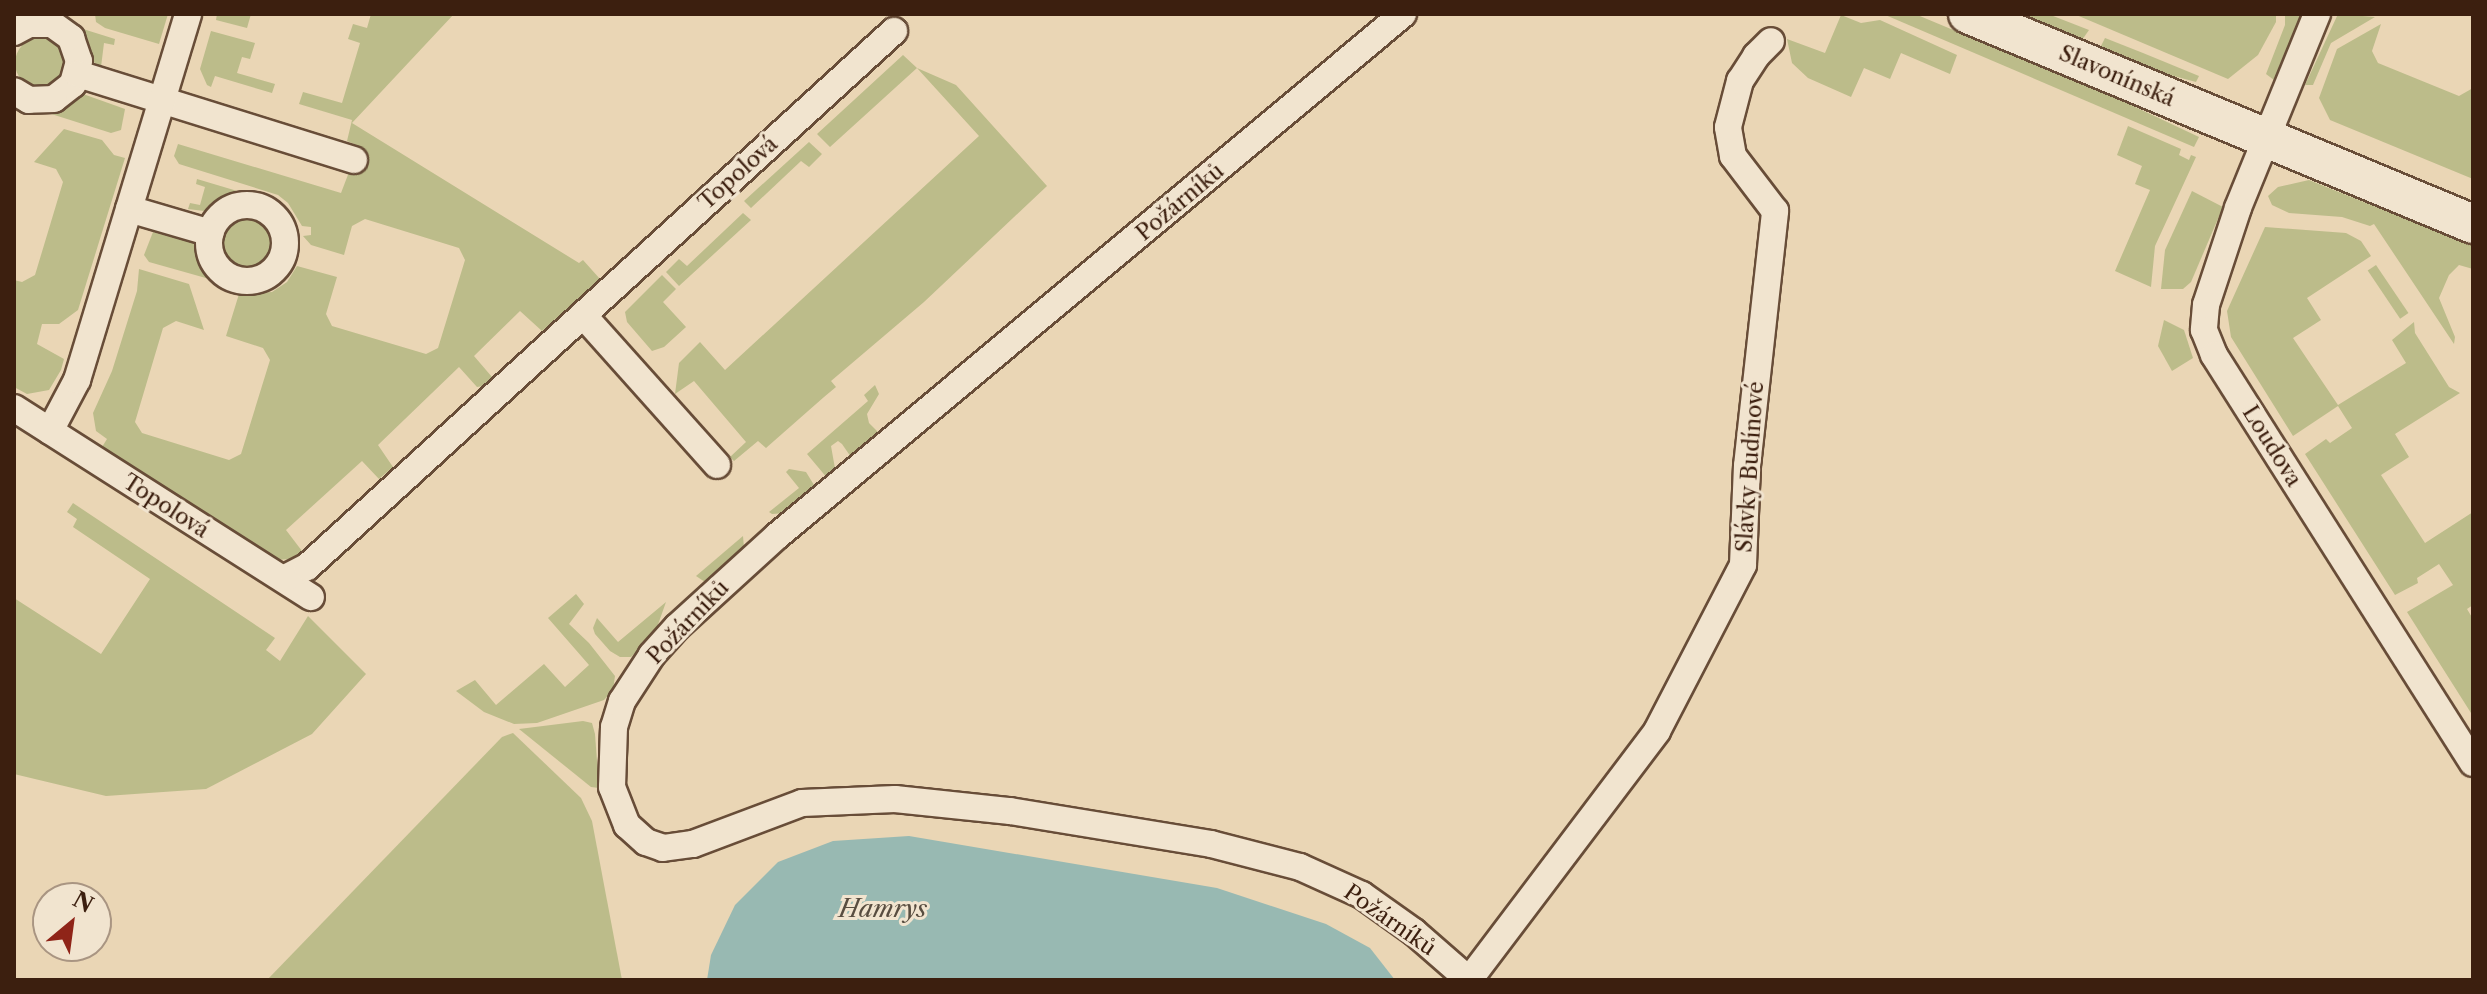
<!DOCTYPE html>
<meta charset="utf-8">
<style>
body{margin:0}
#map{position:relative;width:2487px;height:994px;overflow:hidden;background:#ead6b5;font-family:"Libre Caslon Text",serif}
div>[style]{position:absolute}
.green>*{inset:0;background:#bcbc8a;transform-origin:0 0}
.round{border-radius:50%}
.water>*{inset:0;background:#98b9b2}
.roads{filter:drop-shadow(2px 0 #684d38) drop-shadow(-2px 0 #684d38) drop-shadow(0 2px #684d38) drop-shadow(0 -2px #684d38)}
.minor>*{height:26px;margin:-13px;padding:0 13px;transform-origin:13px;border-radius:13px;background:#f1e4cf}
.minor>.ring{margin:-13px;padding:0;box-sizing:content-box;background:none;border:26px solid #f1e4cf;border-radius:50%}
.secondary>*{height:38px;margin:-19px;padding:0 19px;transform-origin:19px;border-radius:19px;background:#f1e4cf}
span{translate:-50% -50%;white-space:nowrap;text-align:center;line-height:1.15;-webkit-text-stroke:6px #f1e4cf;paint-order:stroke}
.street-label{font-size:22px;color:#3c1f0f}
.water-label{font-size:24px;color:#584d40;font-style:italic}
.frame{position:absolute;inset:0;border:16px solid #3c1f0f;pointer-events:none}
.north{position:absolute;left:32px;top:882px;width:80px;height:80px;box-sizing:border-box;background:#f1e4cf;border:2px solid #a99582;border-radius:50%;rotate:29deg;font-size:22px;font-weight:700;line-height:32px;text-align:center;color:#3c1f0f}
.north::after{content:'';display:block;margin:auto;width:28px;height:36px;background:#8f2418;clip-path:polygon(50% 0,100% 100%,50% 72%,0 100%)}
</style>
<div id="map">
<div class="green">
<div style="clip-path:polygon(95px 14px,168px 14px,159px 44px,105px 28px,96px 22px)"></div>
<div style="clip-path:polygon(217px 14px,251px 14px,247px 28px,216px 20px)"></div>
<div style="clip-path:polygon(371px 14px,454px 14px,352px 123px,579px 263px,583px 260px,600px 279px,542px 331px,520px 311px,474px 356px,492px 377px,483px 386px,477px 387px,459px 367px,378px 445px,393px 467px,379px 479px,362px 461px,286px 530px,302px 551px,290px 559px,277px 560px,102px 447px,107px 439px,96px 431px,93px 413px,112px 371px,137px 291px,139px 269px,189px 284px,204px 330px,176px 321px,163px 328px,135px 422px,142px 433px,229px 460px,241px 454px,270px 360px,263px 348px,226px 336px,239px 294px,272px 292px,287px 282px,297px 266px,337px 277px,326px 314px,332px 326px,426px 354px,438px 348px,465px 260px,459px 248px,365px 219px,352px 226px,344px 255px,311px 245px,303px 236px,311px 235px,311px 227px,302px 226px,288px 203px,278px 195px,179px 164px,174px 156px,178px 144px,341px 193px,359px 146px,347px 141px,352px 120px,299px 104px,303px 92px,342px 103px,360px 43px,348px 39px,353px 24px,367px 28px)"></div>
<div style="clip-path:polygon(1883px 14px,1915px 14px,2114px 97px,2199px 137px,2194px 147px)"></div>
<div style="clip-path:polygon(2019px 14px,2048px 14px,2089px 30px,2082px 40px)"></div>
<div style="clip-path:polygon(2074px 14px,2276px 14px,2276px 22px,2258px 55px,2228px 79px)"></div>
<div style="clip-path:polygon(2285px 14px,2302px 15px,2274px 80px,2266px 74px,2285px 25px)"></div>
<div style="clip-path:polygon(2338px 14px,2375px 17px,2331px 43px,2313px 85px,2305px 85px)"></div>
<div style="clip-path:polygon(1841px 15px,1861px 23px,1880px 20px,1957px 55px,1950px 74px,1901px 53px,1890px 79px,1864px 68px,1851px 97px,1808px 78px,1792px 63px,1787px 39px,1825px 53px)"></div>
<div style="clip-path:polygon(67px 24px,115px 39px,114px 45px,104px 43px,101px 67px,88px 58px)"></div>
<div style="clip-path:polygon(2381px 24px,2372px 51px,2378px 63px,2459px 96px,2473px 88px,2473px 179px,2330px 120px,2319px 98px,2337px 49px)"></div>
<div style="clip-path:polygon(211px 31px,255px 43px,250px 59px,242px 57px,237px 73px,275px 84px,272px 93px,215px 76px,211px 87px,207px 85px,200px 69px)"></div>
<div class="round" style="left:15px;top:38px;width:50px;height:50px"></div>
<div style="clip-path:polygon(2105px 38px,2143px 53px,2199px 76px,2196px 82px,2170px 75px,2100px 48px)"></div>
<div style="clip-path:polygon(903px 55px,917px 68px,956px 85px,1047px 186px,924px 302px,831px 381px,836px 387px,824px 397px,766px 448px,758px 441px,734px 461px,730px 457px,746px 442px,694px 381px,675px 394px,679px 363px,700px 342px,725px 370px,979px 136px,917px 68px,830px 147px,817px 134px)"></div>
<div style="clip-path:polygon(83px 94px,125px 109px,121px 130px,111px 133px,42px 111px)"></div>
<div style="clip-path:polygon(2128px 126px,2181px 149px,2179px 155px,2189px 160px,2191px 155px,2196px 157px,2155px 246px,2151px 287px,2115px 271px,2150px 190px,2135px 184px,2142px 166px,2117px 155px)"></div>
<div style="clip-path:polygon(64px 129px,102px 140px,114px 155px,125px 158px,78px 310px,59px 324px,42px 324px,37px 344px,64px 359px,61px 370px,49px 390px,27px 394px,14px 387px,14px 280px,22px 282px,35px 275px,63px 182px,56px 169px,34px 162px)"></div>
<div style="clip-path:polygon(809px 142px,822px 154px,809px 167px,801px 161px,751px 208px,744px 201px)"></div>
<div style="clip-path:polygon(197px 179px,254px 196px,237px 196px,204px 211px,188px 209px,190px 203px,200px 205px,205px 187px,196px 184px)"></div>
<div style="clip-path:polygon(2309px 180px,2473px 246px,2473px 269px,2459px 265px,2449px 275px,2439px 298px,2455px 337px,2454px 344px,2374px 224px,2370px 226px,2342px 217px,2289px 213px,2272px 205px,2268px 196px,2278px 187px)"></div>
<div style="clip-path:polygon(2192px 191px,2223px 207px,2191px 282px,2183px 289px,2161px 289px,2165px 250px)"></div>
<div style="clip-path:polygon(743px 213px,751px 220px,679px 286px,666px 272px,679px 259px,687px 266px)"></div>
<div class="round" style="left:221px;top:218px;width:50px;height:50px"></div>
<div style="clip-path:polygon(2265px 227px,2346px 233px,2361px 241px,2371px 256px,2307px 298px,2321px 320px,2293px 338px,2338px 405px,2406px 363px,2392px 340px,2414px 322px,2415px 333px,2449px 387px,2460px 393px,2395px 434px,2409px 457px,2381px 475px,2425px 543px,2473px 512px,2473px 605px,2467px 609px,2473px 619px,2471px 713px,2407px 612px,2453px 585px,2439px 564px,2417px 578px,2418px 583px,2395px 595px,2305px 454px,2326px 439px,2330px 443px,2352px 428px,2338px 406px,2293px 436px,2231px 337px,2227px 311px)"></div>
<div style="clip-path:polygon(153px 232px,193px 243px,220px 282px,149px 262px,144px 255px)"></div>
<div style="left:2376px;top:265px;width:58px;height:10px;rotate:56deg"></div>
<div style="clip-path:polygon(662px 275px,676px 289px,663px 302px,686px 327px,664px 347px,652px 351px,627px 322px,625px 312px)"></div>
<div style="clip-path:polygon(2164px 320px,2184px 330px,2193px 358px,2172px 371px,2158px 346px)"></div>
<div style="clip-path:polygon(875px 385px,879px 394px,867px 414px,869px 423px,881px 435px,853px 460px,842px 444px,838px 441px,831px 446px,836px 474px,828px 479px,807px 454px,868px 401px,864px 395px)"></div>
<div style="clip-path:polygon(789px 469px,806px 472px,814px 485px,807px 497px,786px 513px,772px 514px,769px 512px,799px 488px,786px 472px)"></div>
<div style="clip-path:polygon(73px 503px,275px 638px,266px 650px,280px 661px,308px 616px,366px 674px,312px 734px,206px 789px,106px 796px,14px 774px,14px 598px,101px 654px,150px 579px,73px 527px,77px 519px,67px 512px)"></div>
<div style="clip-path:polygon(743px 536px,744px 548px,717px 575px,705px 582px,696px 576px)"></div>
<div style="clip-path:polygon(576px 594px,584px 604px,569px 624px,589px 643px,615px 676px,613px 690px,604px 700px,537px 723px,514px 724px,484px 712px,456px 691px,475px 680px,496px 705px,544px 664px,565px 687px,589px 665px,548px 618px)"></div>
<div style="clip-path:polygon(666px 602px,655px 633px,631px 657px,620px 657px,610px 651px,595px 634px,593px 628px,597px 618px,618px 642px)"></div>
<div style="clip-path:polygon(583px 721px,592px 723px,595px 734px,599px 788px,591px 787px,519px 729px)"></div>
<div style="clip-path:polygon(513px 733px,581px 798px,592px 821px,622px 980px,267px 980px,502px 737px)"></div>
</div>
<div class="water">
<div style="clip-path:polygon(909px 836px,1217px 888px,1326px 924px,1370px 948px,1395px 980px,707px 980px,711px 955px,735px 905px,778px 862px,833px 841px)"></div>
</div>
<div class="roads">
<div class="minor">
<div style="left:1403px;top:14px;width:815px;rotate:140.18deg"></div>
<div style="left:777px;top:536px;width:135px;rotate:137.7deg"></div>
<div style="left:677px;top:627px;width:38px;rotate:132deg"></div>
<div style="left:652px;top:655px;width:55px;rotate:123.1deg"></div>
<div style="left:622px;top:701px;width:27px;rotate:107deg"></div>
<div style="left:614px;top:727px;width:60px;rotate:91.9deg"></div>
<div style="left:612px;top:787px;width:41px;rotate:68.5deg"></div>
<div style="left:627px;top:825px;width:25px;rotate:42deg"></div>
<div style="left:646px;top:842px;width:18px;rotate:19deg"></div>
<div style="left:663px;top:848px;width:30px;rotate:-8deg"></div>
<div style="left:693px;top:844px;width:116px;rotate:-20.6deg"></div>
<div style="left:802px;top:803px;width:93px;rotate:-2.5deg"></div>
<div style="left:895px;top:799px;width:116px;rotate:6deg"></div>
<div style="left:1010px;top:811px;width:204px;rotate:9.3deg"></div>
<div style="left:1211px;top:844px;width:92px;rotate:14.5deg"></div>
<div style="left:1300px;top:867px;width:68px;rotate:24.3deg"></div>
<div style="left:1362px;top:895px;width:64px;rotate:35.4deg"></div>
<div style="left:1414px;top:932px;width:73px;rotate:41.1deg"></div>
<div style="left:2317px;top:14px;width:209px;rotate:112.2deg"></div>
<div style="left:2238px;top:208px;width:102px;rotate:108.3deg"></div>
<div style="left:2206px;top:305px;width:25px;rotate:95deg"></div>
<div style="left:2204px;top:330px;width:27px;rotate:68deg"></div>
<div style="left:2214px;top:355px;width:483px;rotate:57.6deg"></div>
<div style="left:14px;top:32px;width:17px;rotate:-28deg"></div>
<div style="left:29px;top:24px;width:23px"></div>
<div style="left:52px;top:24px;width:24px;rotate:36deg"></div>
<div style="left:71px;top:38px;width:24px;rotate:71deg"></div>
<div style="left:79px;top:61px;width:24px;rotate:105deg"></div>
<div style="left:73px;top:84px;width:24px;rotate:142deg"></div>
<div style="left:54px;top:99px;width:25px;rotate:178deg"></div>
<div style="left:29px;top:100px;width:17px;rotate:-149deg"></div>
<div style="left:78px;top:74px;width:289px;rotate:17.3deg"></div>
<div class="ring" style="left:209px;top:205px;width:50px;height:50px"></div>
<div style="left:129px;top:209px;width:85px;rotate:16.3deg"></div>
<div style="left:583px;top:315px;width:201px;rotate:48.2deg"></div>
<div style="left:14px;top:408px;width:352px;rotate:32.5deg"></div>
<div style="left:50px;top:431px;width:58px;rotate:-62.1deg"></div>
<div style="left:77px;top:380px;width:382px;rotate:-73.1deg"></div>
<div style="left:285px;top:578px;width:25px;rotate:-27deg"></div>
<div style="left:307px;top:567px;width:795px;rotate:-42.4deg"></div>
<div style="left:1469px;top:980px;width:312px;rotate:-52.9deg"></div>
<div style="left:1657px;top:731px;width:187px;rotate:-62.6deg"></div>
<div style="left:1743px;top:565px;width:99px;rotate:-87.7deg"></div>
<div style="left:1747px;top:466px;width:257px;rotate:-83.7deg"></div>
<div style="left:1775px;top:211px;width:69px;rotate:-127.4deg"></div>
<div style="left:1733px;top:156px;width:29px;rotate:-100deg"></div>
<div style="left:1728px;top:127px;width:48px;rotate:-75.4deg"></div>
<div style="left:1740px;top:81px;width:30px;rotate:-57deg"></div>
<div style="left:1756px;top:56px;width:21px;rotate:-45deg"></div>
</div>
<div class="secondary">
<div style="left:1968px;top:14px;width:547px;rotate:22.58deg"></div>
</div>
</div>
<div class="street-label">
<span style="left:2117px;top:76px;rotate:23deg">Slavonínská</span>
<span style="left:738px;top:173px;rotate:-42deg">Topolová</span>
<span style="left:1180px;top:202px;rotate:-40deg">Požárníků</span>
<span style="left:2272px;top:446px;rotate:58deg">Loudova</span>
<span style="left:1750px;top:467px;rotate:-86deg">Slávky Budínové</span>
<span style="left:166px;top:506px;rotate:33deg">Topolová</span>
<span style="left:688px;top:622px;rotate:-46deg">Požárníků</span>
<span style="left:1390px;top:920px;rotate:35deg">Požárníků</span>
</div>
<div class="water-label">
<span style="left:883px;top:909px">Hamrys</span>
</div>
<div class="frame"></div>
<div class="north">N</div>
</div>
